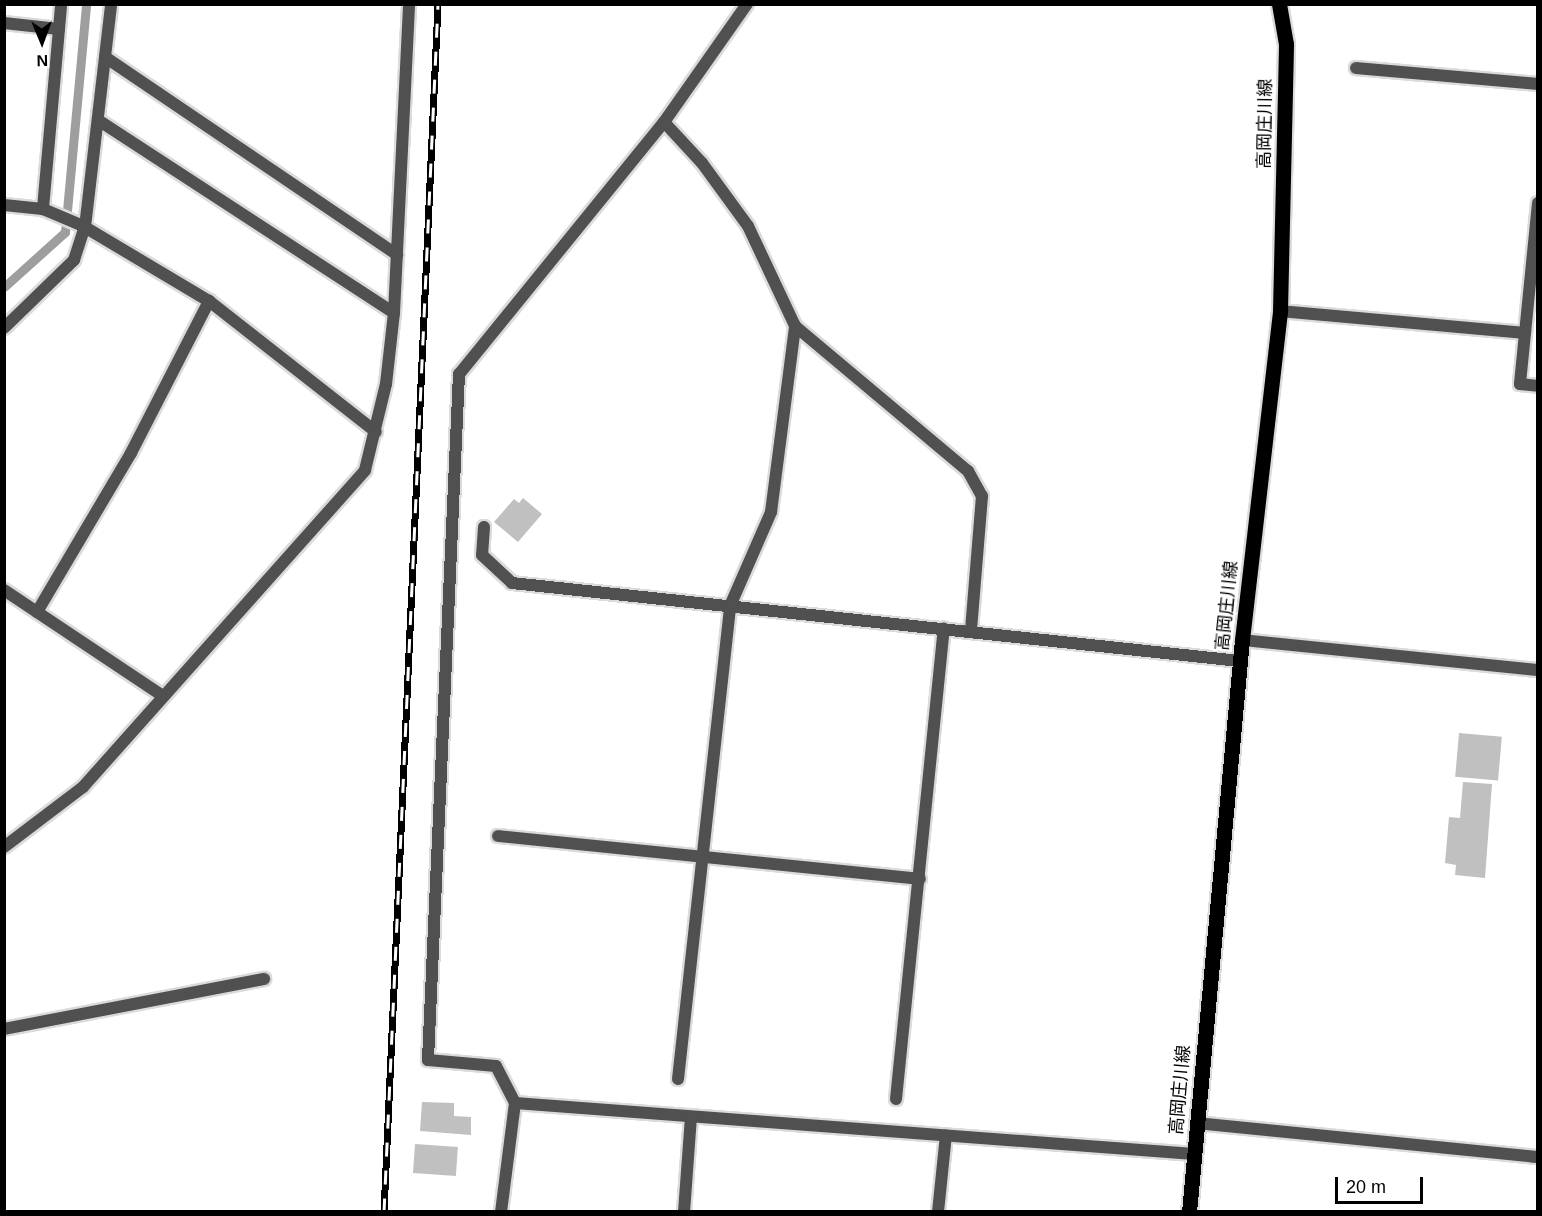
<!DOCTYPE html>
<meta charset="utf-8">
<style>
body{margin:0}
#map{position:relative;width:1542px;height:1216px;overflow:hidden;background:#fff;font-family:Helvetica,"Noto Sans JP",sans-serif}
div>[style]{position:absolute}
.stream>*{height:9px;margin:-4.5px;padding:0 4.5px;transform-origin:4.5px;border-radius:4.5px;background:#9e9e9e}
.building>*{inset:0;background:#c0c0c0;transform-origin:0 0}
.roads{filter:drop-shadow(2px 0 #dbdbdb) drop-shadow(-2px 0 #dbdbdb) drop-shadow(0 2px #dbdbdb) drop-shadow(0 -2px #dbdbdb)}
.service>*{height:12px;margin:-6px;padding:0 6px;transform-origin:6px;border-radius:6px;background:#505050}
.minor>*{height:12px;margin:-6px;padding:0 6px;transform-origin:6px;border-radius:6px;background:#505050}
.primary>*{height:15px;margin:-7.5px;padding:0 7.5px;transform-origin:7.5px;border-radius:7.5px;background:#000}
.rail>*{height:7px;margin-top:-3.5px;transform-origin:0;background:repeating-linear-gradient(90deg,#fff 0 14px,#000 0 28px);box-sizing:border-box;border-block:2px solid #000}
span{translate:-50% -50%;white-space:nowrap;text-align:center;line-height:1.15;-webkit-text-stroke:4.5px #fff;paint-order:stroke}
.street-label{font-size:18px;color:#000}
.frame{position:absolute;inset:0;border:6px solid #000;pointer-events:none}
.north{position:absolute;left:12px;top:12px;width:60px;height:60px;-webkit-text-stroke:4px #fff;paint-order:stroke;rotate:179deg;font-size:16px;font-weight:700;line-height:24px;text-align:center;color:#000}
.north::after{content:'';display:block;margin:auto;width:21px;height:27px;background:#000;clip-path:polygon(50% 0,100% 100%,50% 72%,0 100%)}
.scale{position:absolute;left:1335px;top:1177px;width:88px;height:27px;box-sizing:border-box;border:3px solid #000;border-top:0;padding-left:8px;font-size:18px;line-height:21px;white-space:nowrap;color:#000;-webkit-text-stroke:4px #fff;paint-order:stroke}
</style>
<div id="map">
<div class="stream">
<div style="left:4px;top:287px;width:82px;rotate:-42deg"></div>
<div style="left:65px;top:232px;width:229px;rotate:-84.7deg"></div>
</div>
<div class="building">
<div style="clip-path:polygon(523px 498px,542px 514px,518px 542px,494px 522px,514px 499px,519px 503px)"></div>
<div style="left:1459px;top:733px;width:43px;height:44px;rotate:5deg"></div>
<div style="clip-path:polygon(1463px 782px,1492px 784px,1485px 878px,1455px 875px,1456px 865px,1445px 863px,1449px 817px,1460px 818px)"></div>
<div style="clip-path:polygon(422px 1102px,454px 1103px,454px 1116px,471px 1117px,471px 1135px,420px 1131px)"></div>
<div style="left:415px;top:1144px;width:43px;height:29px;rotate:4deg"></div>
</div>
<div class="roads">
<div class="service">
<div style="left:1356px;top:68px;width:183px;rotate:5deg"></div>
<div style="left:4px;top:590px;width:191px;rotate:33.7deg"></div>
<div style="left:37px;top:612px;width:185px;rotate:-59.4deg"></div>
<div style="left:131px;top:453px;width:171px;rotate:-62.8deg"></div>
<div style="left:4px;top:1029px;width:265px;rotate:-10.9deg"></div>
</div>
<div class="minor">
<div style="left:747px;top:4px;width:144px;rotate:125.1deg"></div>
<div style="left:664px;top:122px;width:325px;rotate:129.1deg"></div>
<div style="left:459px;top:374px;width:687px;rotate:92.59deg"></div>
<div style="left:428px;top:1060px;width:68px;rotate:5deg"></div>
<div style="left:496px;top:1066px;width:42px;rotate:62.8deg"></div>
<div style="left:515px;top:1103px;width:681px;rotate:4.3deg"></div>
<div style="left:4px;top:23px;width:55px;rotate:6.2deg"></div>
<div style="left:59px;top:29px;width:181px;rotate:95.1deg"></div>
<div style="left:59px;top:29px;width:25px;rotate:-85deg"></div>
<div style="left:105px;top:57px;width:353px;rotate:34.1deg"></div>
<div style="left:98px;top:120px;width:353px;rotate:33.1deg"></div>
<div style="left:664px;top:122px;width:56px;rotate:47.2deg"></div>
<div style="left:702px;top:163px;width:78px;rotate:53.9deg"></div>
<div style="left:748px;top:226px;width:110px;rotate:64.8deg"></div>
<div style="left:795px;top:326px;width:226px;rotate:40deg"></div>
<div style="left:968px;top:471px;width:29px;rotate:61deg"></div>
<div style="left:982px;top:496px;width:134px;rotate:94.7deg"></div>
<div style="left:1538px;top:203px;width:182px;rotate:95.7deg"></div>
<div style="left:1520px;top:384px;width:18px;rotate:6deg"></div>
<div style="left:4px;top:205px;width:39px;rotate:6deg"></div>
<div style="left:43px;top:209px;width:43px;rotate:23deg"></div>
<div style="left:83px;top:226px;width:147px;rotate:30.8deg"></div>
<div style="left:209px;top:301px;width:212px;rotate:38.1deg"></div>
<div style="left:1280px;top:311px;width:246px;rotate:5.1deg"></div>
<div style="left:4px;top:328px;width:98px;rotate:-44.2deg"></div>
<div style="left:74px;top:260px;width:35px;rotate:-72deg"></div>
<div style="left:85px;top:227px;width:225px;rotate:-83.3deg"></div>
<div style="left:484px;top:527px;width:28px;rotate:94deg"></div>
<div style="left:482px;top:555px;width:41px;rotate:43deg"></div>
<div style="left:512px;top:583px;width:732px;rotate:6.12deg"></div>
<div style="left:1242px;top:640px;width:298px;rotate:5.8deg"></div>
<div style="left:498px;top:836px;width:424px;rotate:5.8deg"></div>
<div style="left:4px;top:847px;width:99px;rotate:-37.2deg"></div>
<div style="left:83px;top:787px;width:424px;rotate:-48.3deg"></div>
<div style="left:365px;top:470px;width:89px;rotate:-76.3deg"></div>
<div style="left:386px;top:384px;width:71px;rotate:-83.6deg"></div>
<div style="left:394px;top:313px;width:309px;rotate:-87.2deg"></div>
<div style="left:678px;top:1079px;width:476px;rotate:-83.7deg"></div>
<div style="left:730px;top:606px;width:103px;rotate:-66.4deg"></div>
<div style="left:771px;top:512px;width:188px;rotate:-82.6deg"></div>
<div style="left:896px;top:1099px;width:473px;rotate:-84.2deg"></div>
<div style="left:1196px;top:1123px;width:344px;rotate:5.7deg"></div>
<div style="left:501px;top:1212px;width:110px;rotate:-82.7deg"></div>
<div style="left:684px;top:1212px;width:95px;rotate:-85.8deg"></div>
<div style="left:938px;top:1212px;width:77px;rotate:-84.1deg"></div>
</div>
<div class="primary">
<div style="left:1189px;top:1212px;width:574px;rotate:-84.71deg"></div>
<div style="left:1242px;top:640px;width:331px;rotate:-83.4deg"></div>
<div style="left:1280px;top:311px;width:267px;rotate:-88.7deg"></div>
<div style="left:1286px;top:44px;width:41px;rotate:-99.9deg"></div>
</div>
</div>
<div class="rail">
<div style="left:384px;top:1212px;width:1209px;rotate:-87.44deg"></div>
</div>
<div class="street-label">
<span style="left:1265px;top:124px;rotate:-89deg">高岡庄川線</span>
<span style="left:1227px;top:606px;rotate:-84deg">高岡庄川線</span>
<span style="left:1180px;top:1090px;rotate:-85deg">高岡庄川線</span>
</div>
<div class="frame"></div>
<div class="north">N</div>
<div class="scale">20 m</div>
</div>
